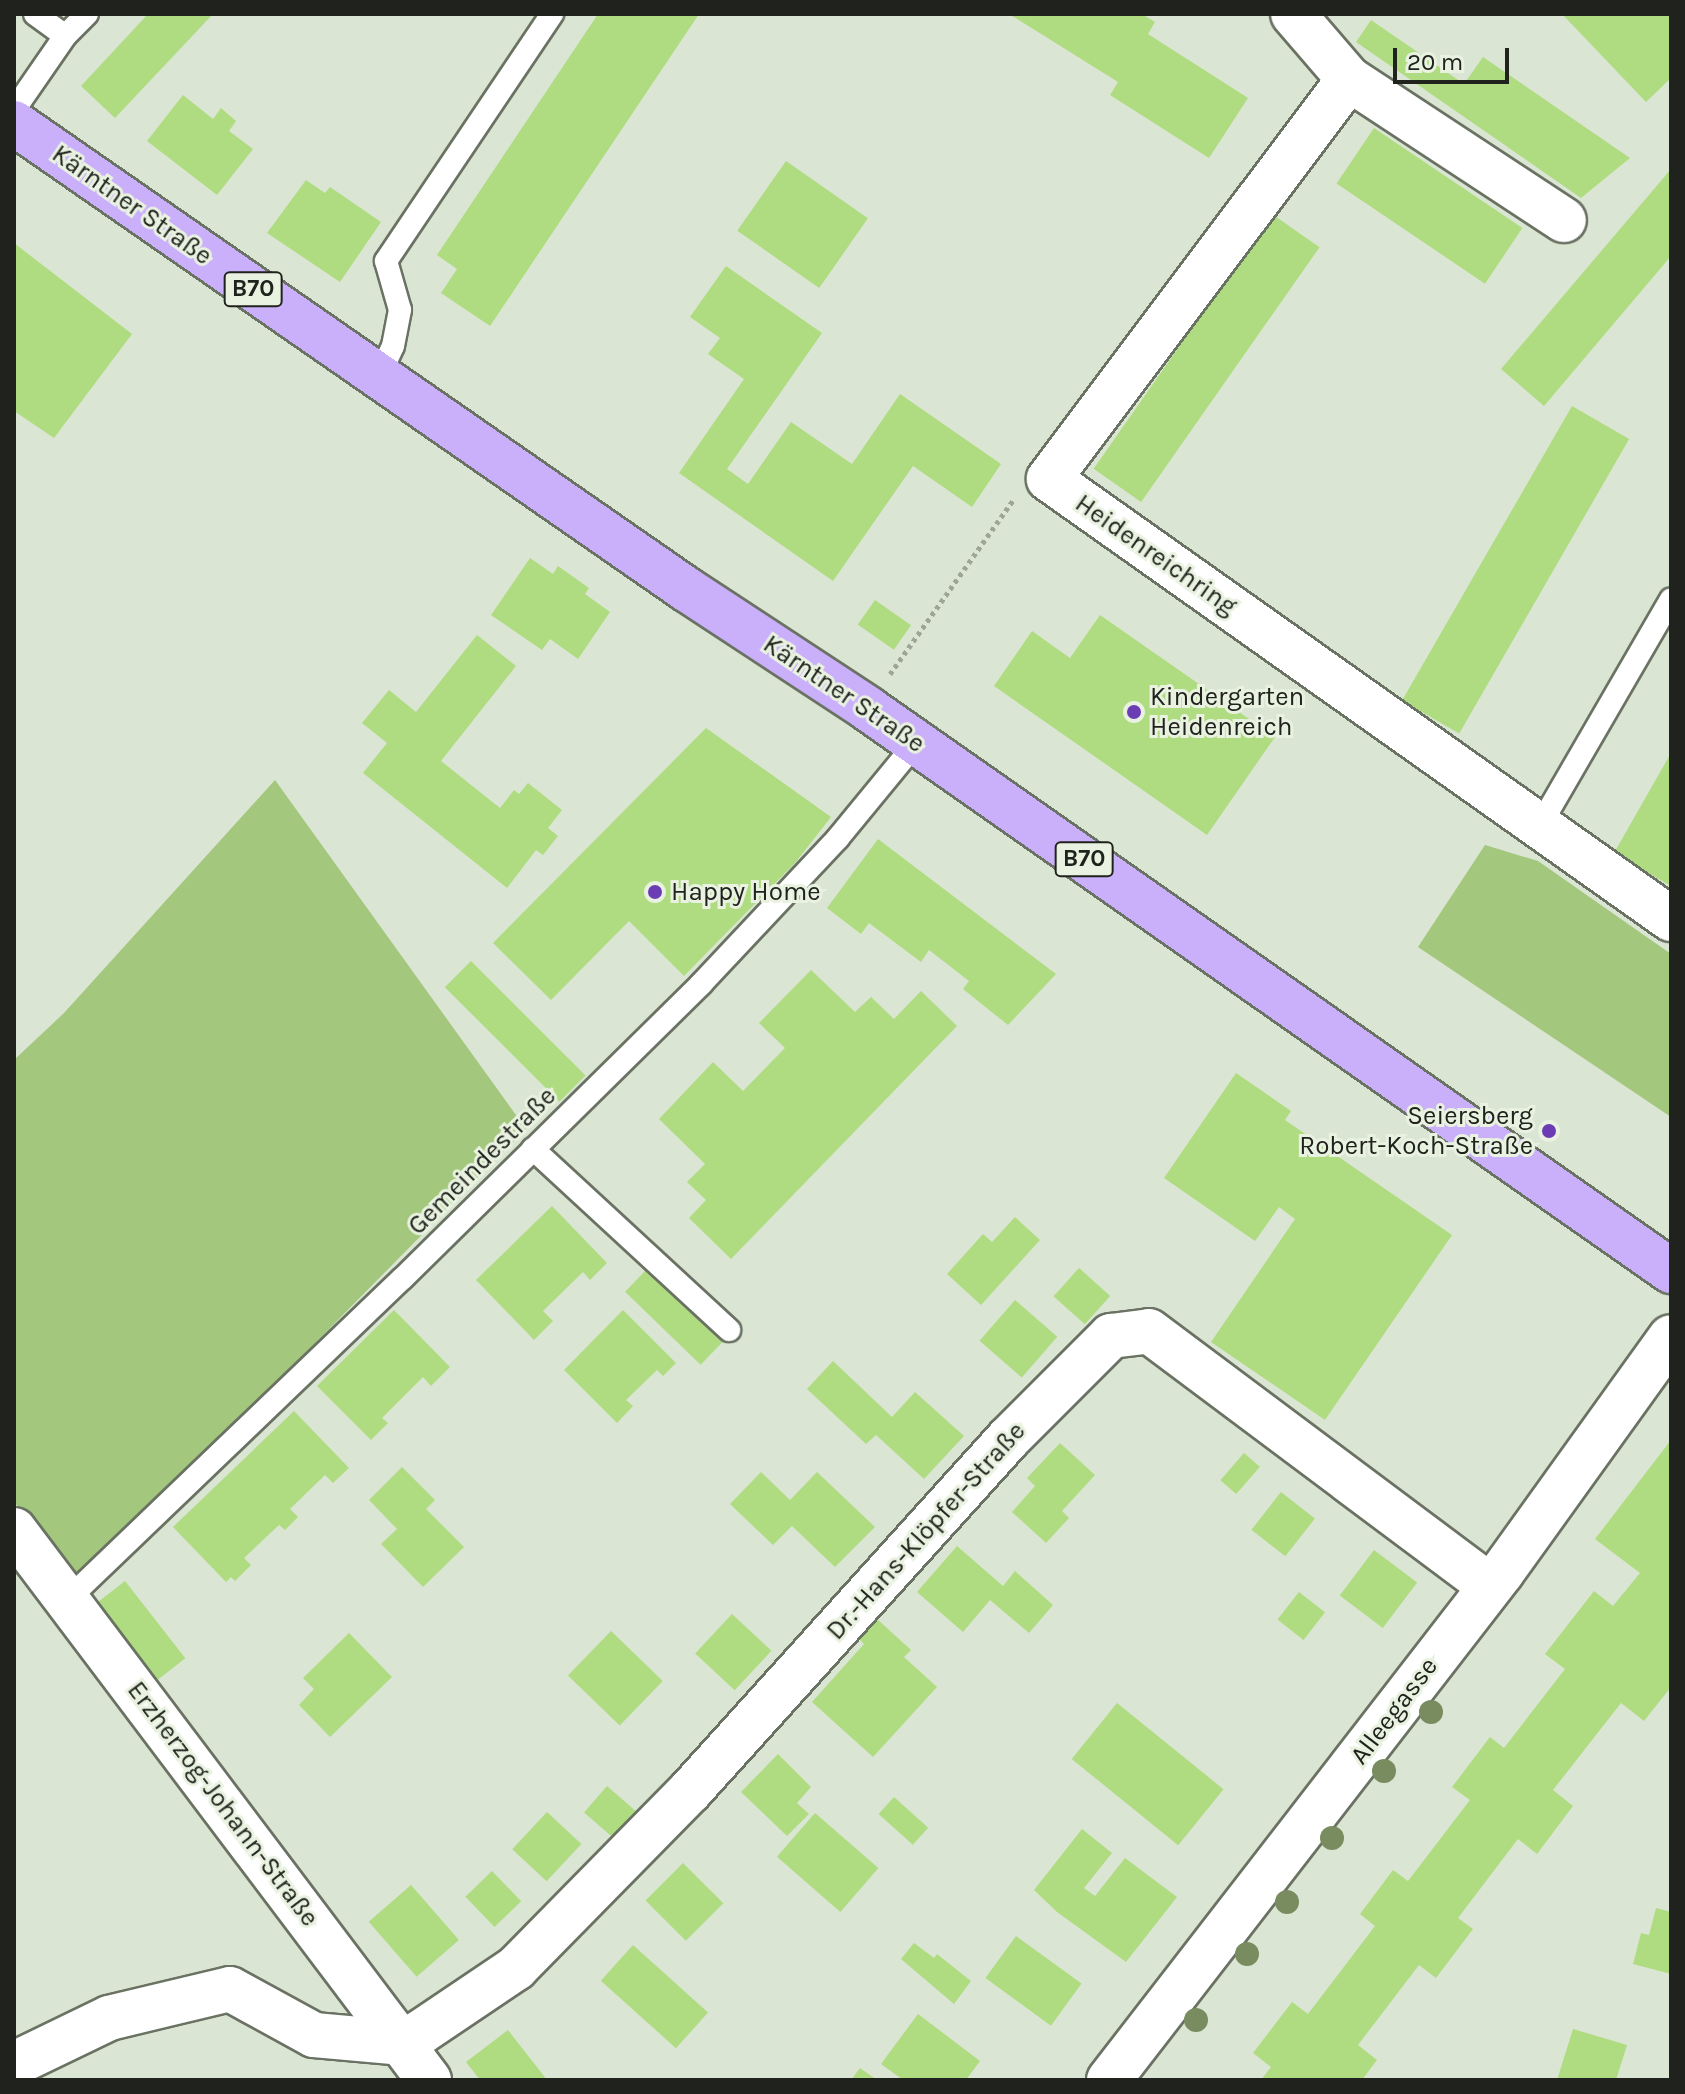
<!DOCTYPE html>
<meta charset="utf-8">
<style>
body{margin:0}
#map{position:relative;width:1685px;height:2094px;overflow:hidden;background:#dbe5d3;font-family:Karla,sans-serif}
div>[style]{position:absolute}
.green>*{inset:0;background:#a2c77d}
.building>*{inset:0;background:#afdc81;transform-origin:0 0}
.path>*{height:5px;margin-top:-2.5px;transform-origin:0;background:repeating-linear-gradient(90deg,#9da597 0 4px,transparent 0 8px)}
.roads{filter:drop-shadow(2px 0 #6a7263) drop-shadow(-2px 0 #6a7263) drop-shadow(0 2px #6a7263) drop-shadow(0 -2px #6a7263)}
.service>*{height:22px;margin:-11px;padding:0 11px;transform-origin:11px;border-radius:11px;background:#fff}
.minor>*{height:44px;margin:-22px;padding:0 22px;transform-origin:22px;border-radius:22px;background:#fff}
.primary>*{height:44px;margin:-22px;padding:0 22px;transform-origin:22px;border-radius:22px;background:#caaffa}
.trees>*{width:24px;height:24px;margin:-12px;border-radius:50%;background:#798c5f}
.dots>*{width:22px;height:22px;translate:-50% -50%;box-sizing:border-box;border:4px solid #e9f2e0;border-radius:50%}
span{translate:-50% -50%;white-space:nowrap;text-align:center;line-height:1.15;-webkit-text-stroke:6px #e9f2e0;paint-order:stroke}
.shield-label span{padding:2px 6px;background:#e9f2e0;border:2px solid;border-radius:6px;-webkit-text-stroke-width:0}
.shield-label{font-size:24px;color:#20231d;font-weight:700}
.street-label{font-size:26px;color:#20231d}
.poi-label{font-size:26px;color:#20231d}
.left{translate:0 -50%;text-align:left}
.right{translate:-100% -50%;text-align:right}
.frame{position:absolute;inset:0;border:16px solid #20231d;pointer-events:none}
.scale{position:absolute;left:1393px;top:48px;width:116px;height:36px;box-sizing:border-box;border:4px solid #20231d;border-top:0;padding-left:10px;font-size:24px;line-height:28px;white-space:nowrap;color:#20231d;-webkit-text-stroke:6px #e9f2e0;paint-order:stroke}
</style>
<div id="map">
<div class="green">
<div style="clip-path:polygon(275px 780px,526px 1129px,74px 1588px,54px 1551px,14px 1502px,14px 1060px,64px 1013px)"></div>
<div style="clip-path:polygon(1485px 845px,1538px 861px,1671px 954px,1671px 1117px,1418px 947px)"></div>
</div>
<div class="building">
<div style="clip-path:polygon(148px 14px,213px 14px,115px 118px,81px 86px)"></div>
<div style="clip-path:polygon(598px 14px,699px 14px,490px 326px,441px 293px,457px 269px,437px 255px)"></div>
<div style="clip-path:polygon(1009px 14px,1142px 14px,1155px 22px,1148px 34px,1248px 98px,1209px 158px,1110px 95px,1118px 82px)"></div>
<div style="clip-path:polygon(1562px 14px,1671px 14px,1671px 78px,1646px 102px)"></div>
<div style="clip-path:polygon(1371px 20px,1464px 84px,1483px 57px,1630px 158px,1581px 198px,1356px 42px)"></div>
<div style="clip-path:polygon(183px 95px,213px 119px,221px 108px,236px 121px,229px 131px,253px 149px,217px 195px,147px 141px)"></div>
<div style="left:1374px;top:128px;width:179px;height:67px;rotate:34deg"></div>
<div style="left:786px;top:161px;width:100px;height:85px;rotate:35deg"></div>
<div style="clip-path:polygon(1671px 169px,1671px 256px,1544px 406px,1501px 369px)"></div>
<div style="clip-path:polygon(306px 180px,325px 193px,330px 187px,381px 222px,340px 282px,267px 233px)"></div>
<div style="left:1272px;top:214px;width:58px;height:311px;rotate:35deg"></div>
<div style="clip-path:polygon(14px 243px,132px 334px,54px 438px,14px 411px)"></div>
<div style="clip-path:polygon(726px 266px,822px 333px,727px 469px,748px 484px,791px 422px,852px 464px,900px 394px,1001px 464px,972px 507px,913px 466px,833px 581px,679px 473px,744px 379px,708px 354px,720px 338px,690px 317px)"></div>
<div style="left:1572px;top:406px;width:66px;height:340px;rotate:30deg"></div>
<div style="clip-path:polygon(530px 558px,553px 574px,558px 566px,589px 588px,585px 594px,610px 612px,578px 659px,550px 639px,542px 650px,491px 615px)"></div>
<div style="left:875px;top:600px;width:44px;height:30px;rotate:35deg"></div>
<div style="clip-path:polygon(1100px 615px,1275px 737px,1207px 835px,994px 686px,1032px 631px,1070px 658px)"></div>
<div style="clip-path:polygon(477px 635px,516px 666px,441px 761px,500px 808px,514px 790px,519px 794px,528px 783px,562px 810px,548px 828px,558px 836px,543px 855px,536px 850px,507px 888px,363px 773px,387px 743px,362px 723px,389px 690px,416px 712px)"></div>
<div style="clip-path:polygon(706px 728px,831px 817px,795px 863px,684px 976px,629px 921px,551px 1000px,493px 943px)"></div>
<div style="clip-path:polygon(1671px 753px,1671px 886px,1614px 853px)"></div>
<div style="clip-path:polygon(878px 839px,1056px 974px,1008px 1025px,963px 989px,969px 981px,929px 950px,921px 962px,869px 923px,861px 934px,827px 908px)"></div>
<div style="left:471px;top:961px;width:162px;height:37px;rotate:45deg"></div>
<div style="clip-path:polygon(811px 970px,855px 1012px,871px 997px,894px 1019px,921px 991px,957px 1026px,731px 1259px,689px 1218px,706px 1200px,687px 1182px,705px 1164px,659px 1119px,713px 1062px,743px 1091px,785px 1048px,759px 1023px)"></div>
<div style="clip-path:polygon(1236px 1073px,1291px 1111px,1285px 1120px,1452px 1235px,1325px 1420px,1211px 1342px,1295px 1219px,1279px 1207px,1255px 1241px,1164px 1178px)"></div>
<div style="clip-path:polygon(552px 1206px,607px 1263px,590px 1280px,583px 1272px,543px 1311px,553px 1321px,534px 1340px,476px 1280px)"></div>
<div style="clip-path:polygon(1015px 1217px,1040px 1240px,981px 1305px,947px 1274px,983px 1234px,992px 1242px)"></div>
<div style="left:648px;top:1268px;width:105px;height:33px;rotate:44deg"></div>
<div style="left:1079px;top:1268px;width:42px;height:38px;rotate:42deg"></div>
<div style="left:1015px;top:1300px;width:56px;height:54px;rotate:41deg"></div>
<div style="clip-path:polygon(394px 1310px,450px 1367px,431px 1386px,423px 1377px,382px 1418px,388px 1423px,371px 1440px,317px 1386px)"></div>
<div style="clip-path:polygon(623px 1310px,676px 1363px,663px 1376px,657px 1370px,626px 1400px,633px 1406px,617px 1423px,564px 1370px)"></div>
<div style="clip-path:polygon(833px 1361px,892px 1417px,915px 1392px,964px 1436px,924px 1479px,876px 1435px,866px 1444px,807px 1389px)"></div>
<div style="clip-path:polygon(294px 1411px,349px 1468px,333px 1483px,325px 1475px,290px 1509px,298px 1517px,285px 1530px,279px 1525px,244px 1558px,251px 1565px,235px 1581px,231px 1577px,226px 1582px,173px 1527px)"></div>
<div style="clip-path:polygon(1671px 1440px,1671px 1687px,1644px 1721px,1621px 1703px,1553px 1790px,1573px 1806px,1537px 1854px,1518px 1839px,1458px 1918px,1473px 1929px,1436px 1978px,1419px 1965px,1358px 2045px,1377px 2060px,1362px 2080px,1261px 2080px,1271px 2067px,1253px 2053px,1292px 2002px,1308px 2014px,1375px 1926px,1360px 1914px,1393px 1870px,1408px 1881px,1470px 1800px,1452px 1787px,1490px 1737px,1504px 1748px,1565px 1669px,1545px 1654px,1594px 1591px,1613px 1606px,1640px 1573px,1595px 1539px)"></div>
<div style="clip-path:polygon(1060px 1443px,1095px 1475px,1062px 1511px,1069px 1518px,1046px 1543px,1012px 1512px,1035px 1486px,1027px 1478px)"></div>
<div style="left:1244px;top:1453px;width:21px;height:36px;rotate:41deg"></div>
<div style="clip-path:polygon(402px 1467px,435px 1500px,426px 1509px,464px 1547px,423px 1587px,381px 1544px,397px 1529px,369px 1500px)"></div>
<div style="clip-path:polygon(761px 1472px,790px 1500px,817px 1472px,875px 1527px,835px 1567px,792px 1526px,773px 1545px,730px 1504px)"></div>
<div style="left:1281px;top:1492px;width:43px;height:48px;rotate:38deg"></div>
<div style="clip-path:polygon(957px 1546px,1003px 1586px,1015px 1571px,1053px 1605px,1029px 1633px,990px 1600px,963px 1632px,917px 1592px)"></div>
<div style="left:1374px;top:1550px;width:54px;height:57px;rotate:37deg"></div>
<div style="left:125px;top:1581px;width:98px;height:35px;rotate:52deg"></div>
<div style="left:1299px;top:1592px;width:33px;height:35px;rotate:38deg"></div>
<div style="left:732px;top:1614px;width:54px;height:54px;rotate:43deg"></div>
<div style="clip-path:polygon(876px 1618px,911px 1650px,904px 1657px,937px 1687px,873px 1757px,812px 1702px,864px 1644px,858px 1638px)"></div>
<div style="left:611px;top:1631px;width:72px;height:62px;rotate:44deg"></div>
<div style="clip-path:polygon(349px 1633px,392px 1677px,330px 1737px,299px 1705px,314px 1689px,303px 1678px)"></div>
<div style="left:1117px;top:1703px;width:137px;height:72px;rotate:39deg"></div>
<div style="clip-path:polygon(778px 1754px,811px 1787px,797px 1803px,809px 1814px,787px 1836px,741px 1792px)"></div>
<div style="left:607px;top:1786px;width:38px;height:35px;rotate:41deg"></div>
<div style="left:894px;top:1797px;width:46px;height:23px;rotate:42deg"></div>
<div style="left:547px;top:1812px;width:47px;height:51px;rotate:43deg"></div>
<div style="left:815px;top:1813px;width:84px;height:58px;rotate:41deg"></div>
<div style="clip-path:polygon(1082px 1829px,1112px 1853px,1084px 1888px,1095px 1896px,1125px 1858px,1177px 1897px,1126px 1962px,1057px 1912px,1034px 1890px)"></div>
<div style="left:683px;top:1863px;width:57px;height:53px;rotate:45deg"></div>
<div style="left:492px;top:1871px;width:42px;height:37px;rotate:46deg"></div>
<div style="left:411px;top:1885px;width:73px;height:56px;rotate:49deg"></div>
<div style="clip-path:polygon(1656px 1908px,1671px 1912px,1671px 1974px,1633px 1964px,1641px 1933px,1649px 1935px)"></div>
<div style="left:1016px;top:1936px;width:81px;height:52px;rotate:36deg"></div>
<div style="clip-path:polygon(914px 1943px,934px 1958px,937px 1954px,971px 1981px,954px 2004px,901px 1959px)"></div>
<div style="left:633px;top:1945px;width:101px;height:48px;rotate:42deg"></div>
<div style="clip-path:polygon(918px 2014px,980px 2061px,966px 2080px,903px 2080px,881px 2064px)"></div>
<div style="clip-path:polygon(1573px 2029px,1627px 2045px,1616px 2080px,1557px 2080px)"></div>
<div style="clip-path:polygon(508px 2030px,547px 2080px,480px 2080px,466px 2062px)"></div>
<div style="clip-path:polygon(860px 2068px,877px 2080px,851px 2080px)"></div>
</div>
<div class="path">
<div style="left:890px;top:674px;width:214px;rotate:-54.7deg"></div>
</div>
<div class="roads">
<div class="service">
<div style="left:35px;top:14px;width:37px;rotate:36deg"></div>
<div style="left:14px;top:110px;width:90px;rotate:-55.4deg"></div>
<div style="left:65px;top:36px;width:31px;rotate:-45deg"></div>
<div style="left:379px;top:376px;width:33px;rotate:-65deg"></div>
<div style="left:393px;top:346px;width:37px;rotate:-79deg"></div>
<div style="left:400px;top:310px;width:51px;rotate:-105.9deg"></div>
<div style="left:386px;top:261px;width:298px;rotate:-56.1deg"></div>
<div style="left:1539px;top:827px;width:263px;rotate:-59.9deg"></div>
<div style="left:533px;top:1149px;width:267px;rotate:42.7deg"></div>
<div style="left:67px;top:1600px;width:465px;rotate:-43.8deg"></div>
<div style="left:403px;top:1278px;width:419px;rotate:-44.6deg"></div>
<div style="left:701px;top:984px;width:200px;rotate:-46.8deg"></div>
<div style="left:838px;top:838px;width:123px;rotate:-50.6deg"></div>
</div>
<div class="minor">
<div style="left:1293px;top:14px;width:86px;rotate:49.3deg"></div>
<div style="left:1349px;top:79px;width:257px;rotate:33.3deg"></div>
<div style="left:1349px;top:79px;width:500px;rotate:126.9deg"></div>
<div style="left:1049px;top:479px;width:762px;rotate:35.28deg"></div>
<div style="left:14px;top:1530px;width:689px;rotate:52.96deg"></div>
<div style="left:14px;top:2064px;width:106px;rotate:-25.8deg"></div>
<div style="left:109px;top:2018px;width:124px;rotate:-13.5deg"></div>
<div style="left:230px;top:1989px;width:96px;rotate:28.7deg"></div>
<div style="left:314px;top:2035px;width:90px;rotate:5.1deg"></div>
<div style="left:404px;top:2043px;width:20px;rotate:-33deg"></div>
<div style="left:421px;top:2032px;width:115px;rotate:-34deg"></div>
<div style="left:516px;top:1968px;width:248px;rotate:-45.5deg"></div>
<div style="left:690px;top:1791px;width:474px;rotate:-47.9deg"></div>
<div style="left:1008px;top:1439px;width:146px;rotate:-45deg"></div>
<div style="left:1111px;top:1336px;width:38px;rotate:-7deg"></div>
<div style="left:1149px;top:1331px;width:426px;rotate:36.8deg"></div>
<div style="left:1109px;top:2080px;width:642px;rotate:-52.27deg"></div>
<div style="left:1502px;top:1572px;width:289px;rotate:-54.3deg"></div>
</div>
<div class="primary">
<div style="left:14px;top:123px;width:818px;rotate:34.74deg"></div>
<div style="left:686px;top:589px;width:217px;rotate:33.3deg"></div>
<div style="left:867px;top:708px;width:982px;rotate:35deg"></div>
</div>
</div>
<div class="trees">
<div style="left:1431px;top:1712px"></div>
<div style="left:1384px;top:1771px"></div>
<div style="left:1332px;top:1838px"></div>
<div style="left:1287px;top:1902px"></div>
<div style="left:1247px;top:1954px"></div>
<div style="left:1196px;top:2020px"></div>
</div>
<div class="dots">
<div style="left:1134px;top:712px;background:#6c3cb4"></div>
<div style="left:655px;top:892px;background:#6c3cb4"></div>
<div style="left:1549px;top:1131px;background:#6c3cb4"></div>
</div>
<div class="shield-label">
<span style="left:253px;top:289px">B70</span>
<span style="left:1084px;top:859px">B70</span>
</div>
<div class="street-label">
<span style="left:132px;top:205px;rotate:35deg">Kärntner Straße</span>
<span style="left:1156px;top:555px;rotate:35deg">Heidenreichring</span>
<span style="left:844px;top:694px;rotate:34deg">Kärntner Straße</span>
<span style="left:482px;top:1161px;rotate:-45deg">Gemeindestraße</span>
<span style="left:926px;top:1531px;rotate:-48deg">Dr.-Hans-Klöpfer-Straße</span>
<span style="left:1394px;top:1711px;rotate:-53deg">Alleegasse</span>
<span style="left:223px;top:1804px;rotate:53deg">Erzherzog-Johann-Straße</span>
</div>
<div class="poi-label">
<span class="left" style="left:1150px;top:712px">Kindergarten<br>Heidenreich</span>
<span class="left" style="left:671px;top:892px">Happy Home</span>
<span class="right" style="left:1533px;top:1131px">Seiersberg<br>Robert-Koch-Straße</span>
</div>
<div class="frame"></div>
<div class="scale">20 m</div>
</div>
